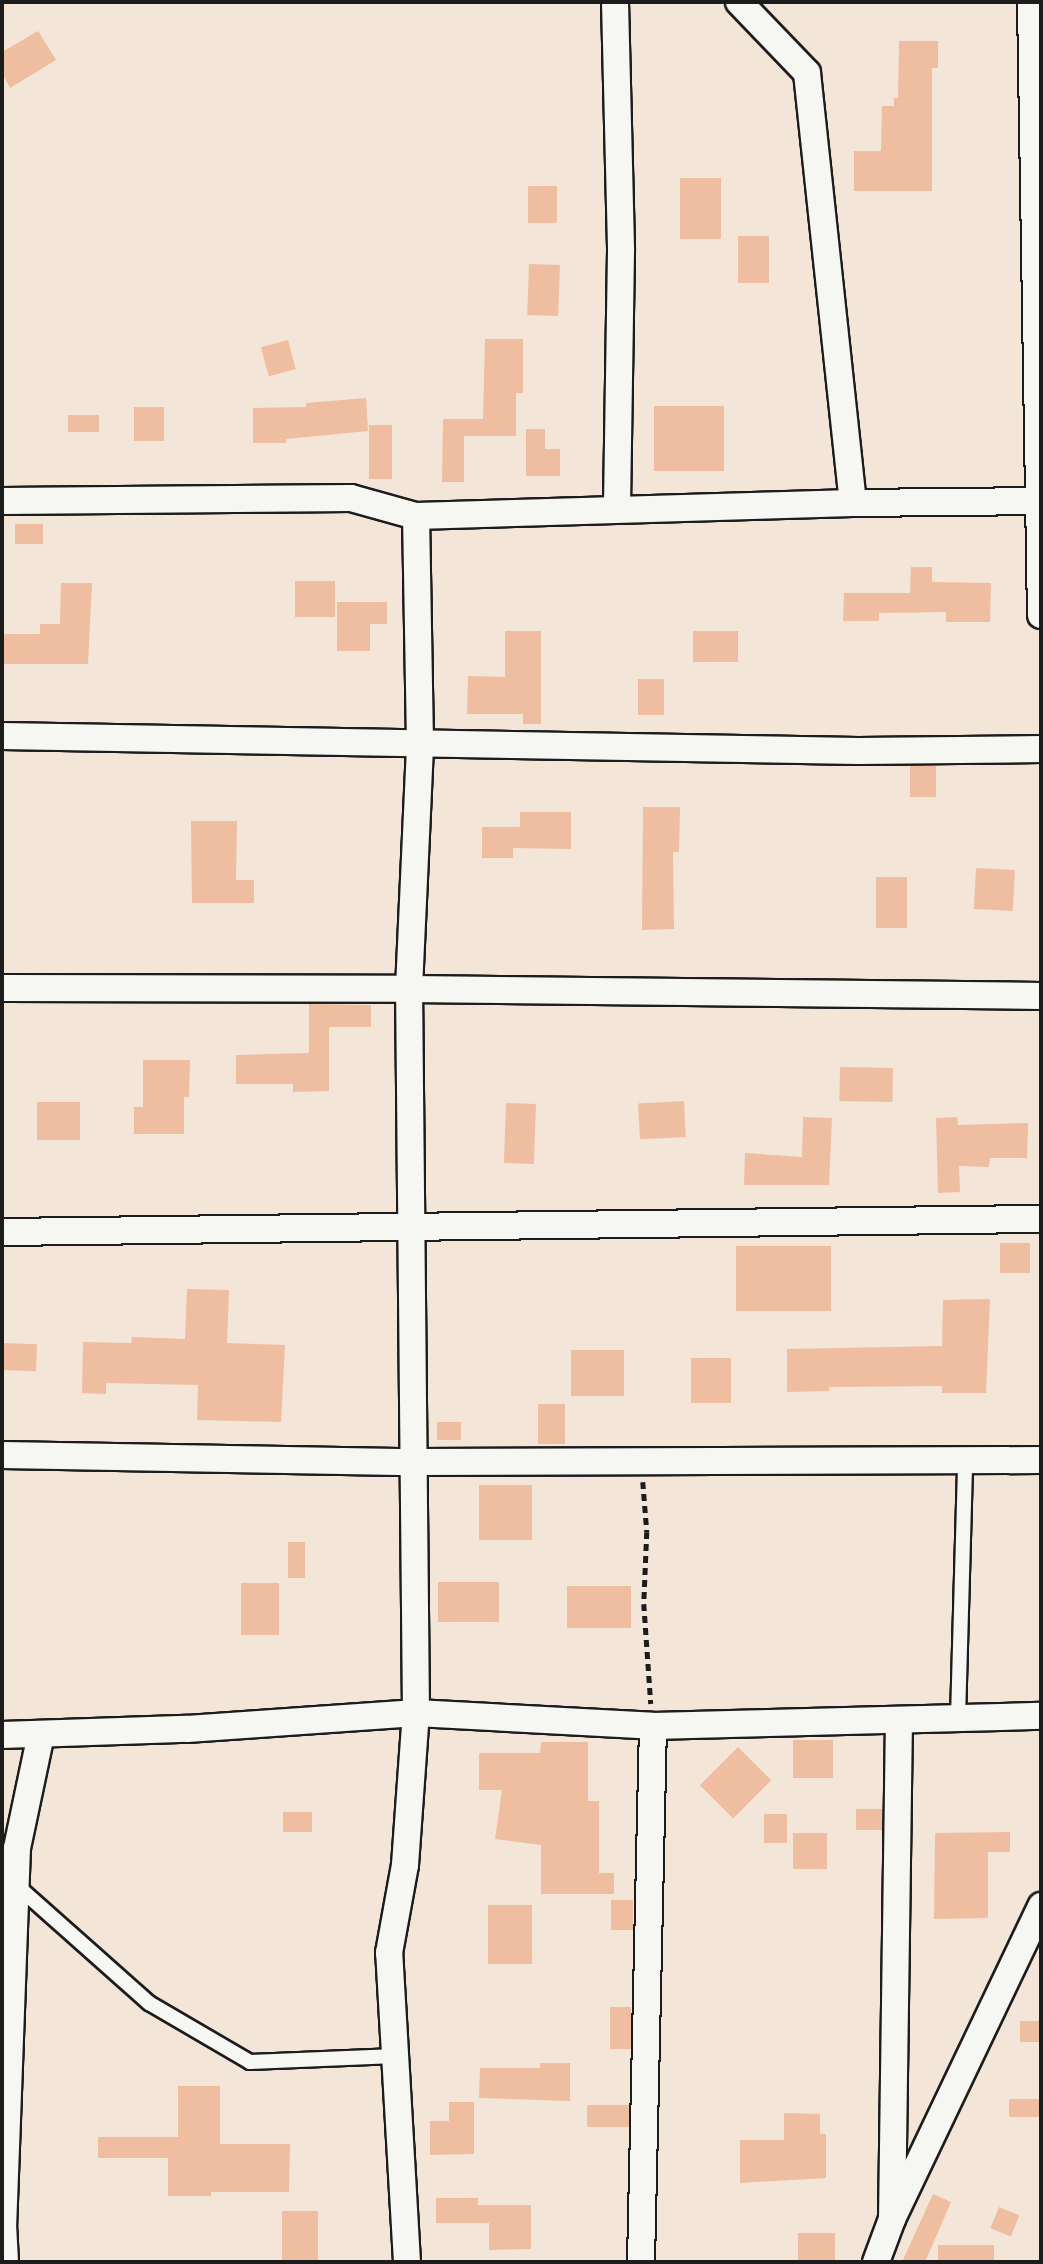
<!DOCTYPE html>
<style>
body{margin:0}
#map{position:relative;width:1043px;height:2264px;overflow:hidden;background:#f4e5d9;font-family:"Gochi Hand",sans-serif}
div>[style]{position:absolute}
.building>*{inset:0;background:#efbda0;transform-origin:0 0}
.path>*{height:4.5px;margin-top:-2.25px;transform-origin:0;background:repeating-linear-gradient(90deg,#1c1c1c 0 7px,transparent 0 12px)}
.roads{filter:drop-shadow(2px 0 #1c1c1c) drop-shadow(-2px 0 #1c1c1c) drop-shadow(0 2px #1c1c1c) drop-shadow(0 -2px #1c1c1c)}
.lane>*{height:14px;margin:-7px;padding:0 7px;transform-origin:7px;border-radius:7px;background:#f6f6f2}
.street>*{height:26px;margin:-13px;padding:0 13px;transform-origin:13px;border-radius:13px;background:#f6f6f2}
span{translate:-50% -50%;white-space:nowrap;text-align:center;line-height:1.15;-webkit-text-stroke:6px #f6f6f2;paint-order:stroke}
.frame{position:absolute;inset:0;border:4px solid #1c1c1c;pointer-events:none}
</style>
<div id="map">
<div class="building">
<div style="clip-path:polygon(38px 31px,56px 60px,10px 88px,2px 73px,2px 52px)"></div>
<div style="clip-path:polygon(899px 41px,938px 41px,938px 68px,932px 68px,932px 191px,854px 191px,854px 151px,881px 151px,882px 106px,894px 106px,894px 98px,898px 98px)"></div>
<div style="left:680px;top:178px;width:41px;height:61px"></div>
<div style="left:557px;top:186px;width:37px;height:29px;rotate:90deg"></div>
<div style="left:738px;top:236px;width:31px;height:47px"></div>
<div style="left:529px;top:264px;width:31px;height:51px;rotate:2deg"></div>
<div style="clip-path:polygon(485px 339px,523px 339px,523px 393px,516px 393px,516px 436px,464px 436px,464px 482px,442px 482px,443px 419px,483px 419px)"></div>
<div style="left:288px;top:340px;width:30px;height:28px;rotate:75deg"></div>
<div style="clip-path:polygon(366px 398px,368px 431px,286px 439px,286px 443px,253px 443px,253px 408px,306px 407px,306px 403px)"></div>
<div style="left:654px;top:406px;width:70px;height:65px"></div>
<div style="left:134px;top:407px;width:30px;height:34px"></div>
<div style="left:68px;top:415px;width:31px;height:17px"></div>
<div style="left:369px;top:425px;width:23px;height:54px"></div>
<div style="clip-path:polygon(526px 429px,545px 429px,545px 449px,560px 449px,560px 476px,526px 476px)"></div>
<div style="left:15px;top:524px;width:28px;height:20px"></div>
<div style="clip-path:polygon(911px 567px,932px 567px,932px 582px,991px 583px,990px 622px,946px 622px,946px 612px,879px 613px,879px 621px,843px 621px,844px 593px,910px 593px)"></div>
<div style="left:335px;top:581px;width:36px;height:40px;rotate:90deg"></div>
<div style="clip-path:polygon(61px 583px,92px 583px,88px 664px,2px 664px,2px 634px,40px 634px,40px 624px,60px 624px)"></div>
<div style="clip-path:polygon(337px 602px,387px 602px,387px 624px,370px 624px,370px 651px,337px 651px)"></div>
<div style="clip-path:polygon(505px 631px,541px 631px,541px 724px,523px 724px,523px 714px,467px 714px,468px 676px,505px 677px)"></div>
<div style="left:693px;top:631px;width:45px;height:31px"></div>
<div style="left:638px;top:679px;width:26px;height:36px"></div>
<div style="left:910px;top:766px;width:26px;height:31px"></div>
<div style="clip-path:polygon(643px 807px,680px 807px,679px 852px,673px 852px,674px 929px,642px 930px)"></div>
<div style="clip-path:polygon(520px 812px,571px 812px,571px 849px,513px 848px,513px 858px,482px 858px,482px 827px,520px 827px)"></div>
<div style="clip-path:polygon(191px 821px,237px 821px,236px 880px,254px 880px,254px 903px,192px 903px)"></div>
<div style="left:976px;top:868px;width:39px;height:41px;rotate:3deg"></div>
<div style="left:876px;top:877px;width:31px;height:51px"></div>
<div style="clip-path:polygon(309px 1004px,371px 1005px,371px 1027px,329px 1027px,329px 1091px,293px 1092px,293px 1084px,236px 1084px,236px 1055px,309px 1053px)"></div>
<div style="clip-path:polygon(143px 1060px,190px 1060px,189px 1097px,184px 1097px,184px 1134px,134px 1134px,134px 1107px,143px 1107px)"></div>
<div style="left:840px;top:1067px;width:53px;height:34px;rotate:1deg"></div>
<div style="left:684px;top:1101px;width:36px;height:46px;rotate:87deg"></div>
<div style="left:37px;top:1102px;width:43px;height:38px"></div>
<div style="left:506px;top:1103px;width:30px;height:60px;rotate:2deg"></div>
<div style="clip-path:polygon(803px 1117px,832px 1118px,829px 1185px,744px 1185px,745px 1153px,802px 1157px)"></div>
<div style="clip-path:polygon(957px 1117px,958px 1125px,1028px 1123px,1027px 1158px,990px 1158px,989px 1167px,959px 1166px,960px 1192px,938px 1193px,936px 1118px)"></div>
<div style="left:1000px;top:1243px;width:30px;height:30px"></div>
<div style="left:736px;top:1246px;width:95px;height:65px"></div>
<div style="clip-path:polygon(187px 1289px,229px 1290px,227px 1343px,285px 1345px,281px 1422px,197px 1420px,198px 1385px,106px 1383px,106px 1394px,82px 1393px,83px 1342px,131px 1343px,132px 1337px,185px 1339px)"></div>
<div style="clip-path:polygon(990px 1299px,986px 1393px,942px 1393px,942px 1386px,829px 1387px,829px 1391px,787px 1392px,787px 1349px,942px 1346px,943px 1300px)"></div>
<div style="left:2px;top:1343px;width:35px;height:27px;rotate:2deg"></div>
<div style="left:624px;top:1350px;width:46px;height:53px;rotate:90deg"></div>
<div style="left:731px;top:1358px;width:45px;height:40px;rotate:90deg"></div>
<div style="left:538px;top:1404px;width:27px;height:40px"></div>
<div style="left:461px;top:1422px;width:18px;height:24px;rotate:90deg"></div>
<div style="left:479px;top:1485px;width:53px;height:55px"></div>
<div style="left:305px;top:1542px;width:36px;height:17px;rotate:90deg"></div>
<div style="left:499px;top:1582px;width:40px;height:61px;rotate:90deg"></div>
<div style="left:241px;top:1583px;width:38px;height:52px"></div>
<div style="left:567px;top:1586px;width:64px;height:42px"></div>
<div style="left:793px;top:1740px;width:40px;height:38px"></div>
<div style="clip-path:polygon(541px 1742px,588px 1742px,588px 1801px,599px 1801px,599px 1873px,614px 1873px,614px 1894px,541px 1894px,541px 1845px,495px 1839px,502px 1790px,479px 1790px,479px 1753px,540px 1753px)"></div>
<div style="left:738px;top:1747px;width:47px;height:54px;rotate:45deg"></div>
<div style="left:882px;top:1809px;width:21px;height:26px;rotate:90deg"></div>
<div style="left:283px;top:1812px;width:29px;height:20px"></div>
<div style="left:787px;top:1814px;width:29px;height:23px;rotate:90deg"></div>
<div style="clip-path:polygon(1010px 1832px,1010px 1852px,988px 1852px,988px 1918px,934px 1919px,935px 1833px)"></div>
<div style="left:827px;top:1833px;width:36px;height:34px;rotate:90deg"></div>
<div style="left:611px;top:1900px;width:22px;height:30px"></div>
<div style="left:488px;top:1905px;width:44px;height:59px"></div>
<div style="left:610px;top:2007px;width:21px;height:42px"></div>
<div style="left:1020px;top:2021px;width:21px;height:21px"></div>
<div style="clip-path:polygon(540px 2063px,570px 2063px,570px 2101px,479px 2098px,480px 2068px,540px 2068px)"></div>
<div style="clip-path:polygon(178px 2086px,220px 2086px,220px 2144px,290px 2144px,289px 2192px,211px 2192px,211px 2196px,168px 2196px,168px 2158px,98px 2158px,98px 2137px,178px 2137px)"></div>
<div style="left:1041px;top:2099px;width:18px;height:32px;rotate:90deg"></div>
<div style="clip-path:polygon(449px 2102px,474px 2102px,474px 2154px,430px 2155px,430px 2121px,449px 2121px)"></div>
<div style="left:587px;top:2105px;width:42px;height:22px"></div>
<div style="clip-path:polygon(784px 2113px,820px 2114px,820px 2134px,826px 2134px,826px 2178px,740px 2183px,740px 2140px,784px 2140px)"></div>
<div style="clip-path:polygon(933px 2194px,951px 2202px,925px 2262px,902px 2262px)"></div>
<div style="clip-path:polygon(436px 2198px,478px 2198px,478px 2205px,531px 2205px,531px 2249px,489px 2250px,489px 2223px,436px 2223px)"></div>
<div style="left:999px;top:2207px;width:22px;height:23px;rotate:22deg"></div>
<div style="left:282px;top:2211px;width:36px;height:51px"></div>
<div style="left:798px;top:2233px;width:37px;height:29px"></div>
<div style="left:994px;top:2245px;width:17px;height:56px;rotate:90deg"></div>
</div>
<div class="path">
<div style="left:643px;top:1482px;width:50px;rotate:85.4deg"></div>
<div style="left:647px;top:1532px;width:72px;rotate:92.4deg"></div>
<div style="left:644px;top:1604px;width:100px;rotate:86deg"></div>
</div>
<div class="roads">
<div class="lane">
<div style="left:958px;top:1718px;width:258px;rotate:-88.4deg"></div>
<div style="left:16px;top:1885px;width:178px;rotate:41.6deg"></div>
<div style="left:149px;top:2003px;width:117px;rotate:30.3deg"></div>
<div style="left:250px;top:2062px;width:146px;rotate:-2.4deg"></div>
</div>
<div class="street">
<div style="left:615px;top:2px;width:249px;rotate:88.6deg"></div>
<div style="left:621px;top:251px;width:257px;rotate:90.9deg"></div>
<div style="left:739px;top:2px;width:98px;rotate:46.2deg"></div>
<div style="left:807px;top:73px;width:432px;rotate:83.9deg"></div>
<div style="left:853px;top:503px;width:188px;rotate:-0.6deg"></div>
<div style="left:1031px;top:2px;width:613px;rotate:89.07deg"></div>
<div style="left:2px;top:501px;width:349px;rotate:-0.5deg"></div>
<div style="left:351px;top:498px;width:67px;rotate:15.5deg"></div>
<div style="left:416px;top:516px;width:437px;rotate:-1.7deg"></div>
<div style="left:2px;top:736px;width:856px;rotate:1deg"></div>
<div style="left:858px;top:751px;width:183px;rotate:-0.6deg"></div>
<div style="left:2px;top:988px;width:407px;rotate:0.1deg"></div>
<div style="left:409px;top:989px;width:632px;rotate:0.63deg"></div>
<div style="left:2px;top:1232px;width:1039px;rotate:-0.72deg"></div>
<div style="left:2px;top:1455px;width:411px;rotate:1deg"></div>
<div style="left:413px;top:1462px;width:628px;rotate:-0.18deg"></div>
<div style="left:2px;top:1735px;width:185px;rotate:-1.9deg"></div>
<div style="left:187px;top:1729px;width:230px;rotate:-4deg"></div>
<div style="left:416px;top:1713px;width:237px;rotate:3.1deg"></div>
<div style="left:653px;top:1726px;width:388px;rotate:-1.5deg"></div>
<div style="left:892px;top:2219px;width:499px;rotate:-89.2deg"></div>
<div style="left:5px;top:2262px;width:33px;rotate:-93deg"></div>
<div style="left:3px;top:2229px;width:381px;rotate:-87.9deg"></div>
<div style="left:17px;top:1848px;width:116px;rotate:-78.1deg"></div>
<div style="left:407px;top:2262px;width:310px;rotate:-93.3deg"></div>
<div style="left:389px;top:1953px;width:89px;rotate:-79.7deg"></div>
<div style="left:405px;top:1865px;width:152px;rotate:-85.9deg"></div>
<div style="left:416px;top:1713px;width:724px;rotate:-90.55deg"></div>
<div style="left:409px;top:989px;width:246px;rotate:-87.4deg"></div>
<div style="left:420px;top:743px;width:227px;rotate:-91deg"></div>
<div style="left:641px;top:2262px;width:536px;rotate:-88.72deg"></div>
<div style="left:876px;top:2262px;width:46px;rotate:-69.6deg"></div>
<div style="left:892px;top:2219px;width:347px;rotate:-64.5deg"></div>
</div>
</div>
<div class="frame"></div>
</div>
